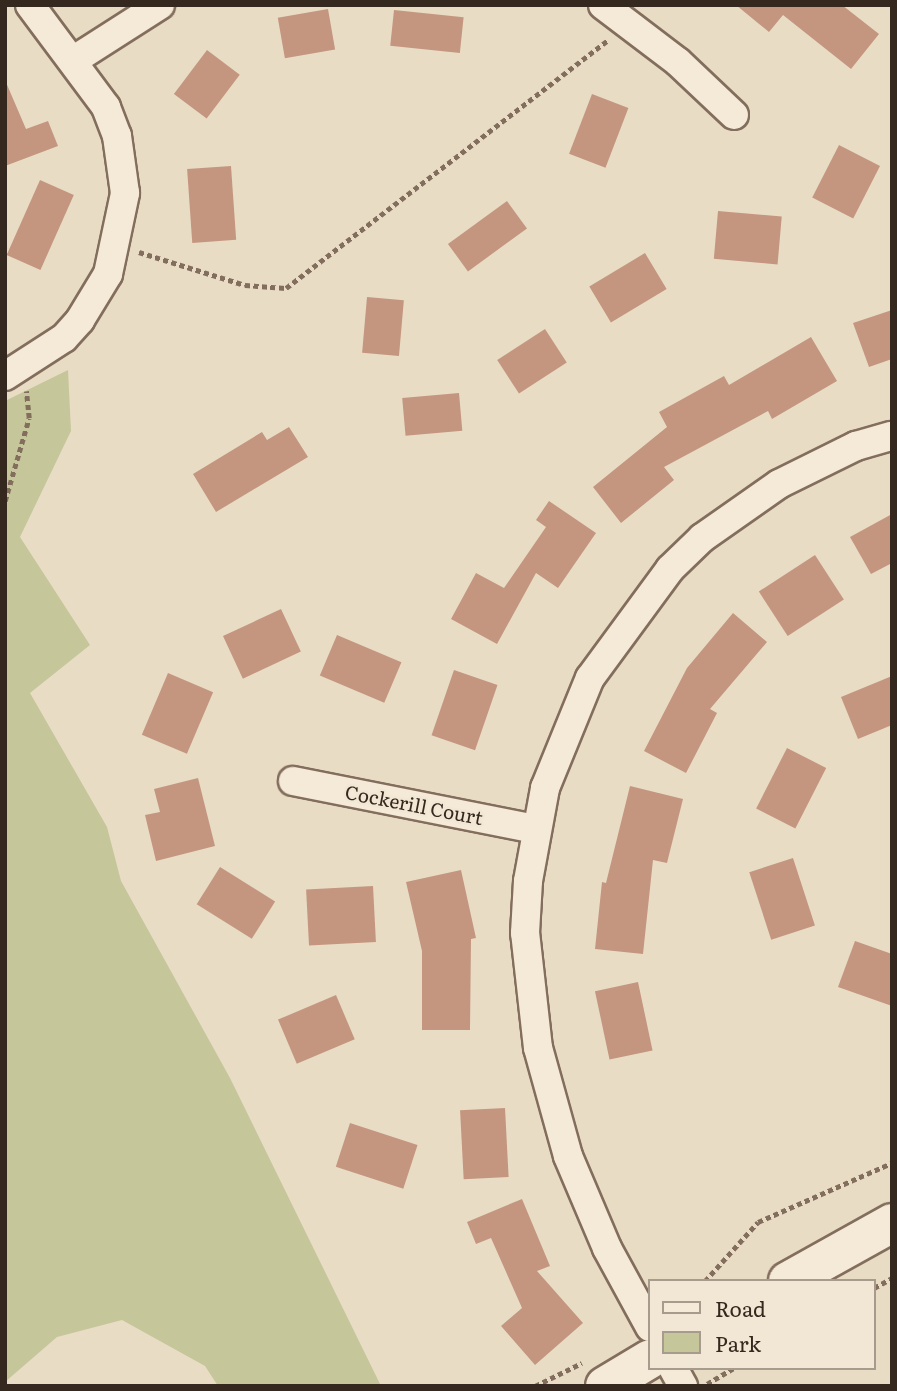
<!DOCTYPE html>
<style>
body{margin:0}
#map{position:relative;width:897px;height:1391px;overflow:hidden;background:#e9dcc5;font-family:Literata,serif}
div>[style]{position:absolute}
.green>*{inset:0;background:#c5c69a}
.building>*{inset:0;background:#c4967f;transform-origin:0 0}
.path>*{height:4.5px;margin-top:-2.25px;transform-origin:0;background:repeating-linear-gradient(90deg,#836e5d 0 5px,transparent 0 8.5px)}
.roads{filter:drop-shadow(2px 0 #836e5d) drop-shadow(-2px 0 #836e5d) drop-shadow(0 2px #836e5d) drop-shadow(0 -2px #836e5d)}
.minor>*{height:28px;margin:-14px;padding:0 14px;transform-origin:14px;border-radius:14px;background:#f5ead7}
.secondary>*{height:38px;margin:-19px;padding:0 19px;transform-origin:19px;border-radius:19px;background:#f5ead7}
span{translate:-50% -50%;white-space:nowrap;text-align:center;line-height:1.15;-webkit-text-stroke:5px #f2e7d4;paint-order:stroke}
.street-label{font-size:19px;color:#34281f}
.frame{position:absolute;inset:0;border:7px solid #34281f;pointer-events:none}
.legend{position:absolute;left:648px;top:1279px;width:228px;height:91px;box-sizing:border-box;background:#f2e7d4;border:2px solid #a69b8c;margin:0;padding:9px 12px;list-style:none;font-size:21px;color:#34281f}
.legend li{display:flex;align-items:center;gap:14px;height:35px}
.legend b{width:35px;border:2px solid #a69b8c}
</style>
<div id="map">
<div class="green">
<div style="clip-path:polygon(68px 370px,71px 431px,20px 537px,90px 645px,30px 693px,107px 827px,121px 881px,230px 1078px,381px 1386px,218px 1386px,205px 1366px,122px 1320px,57px 1337px,5px 1382px,5px 401px)"></div>
</div>
<div class="building">
<div style="clip-path:polygon(736px 5px,842px 5px,879px 34px,851px 69px,783px 15px,769px 32px)"></div>
<div style="left:328px;top:9px;width:41px;height:51px;rotate:80deg"></div>
<div style="left:394px;top:10px;width:70px;height:36px;rotate:6deg"></div>
<div style="left:207px;top:50px;width:41px;height:55px;rotate:37deg"></div>
<div style="clip-path:polygon(5px 80px,26px 129px,48px 121px,58px 146px,5px 166px)"></div>
<div style="left:592px;top:94px;width:39px;height:64px;rotate:21deg"></div>
<div style="left:839px;top:145px;width:46px;height:59px;rotate:27deg"></div>
<div style="left:231px;top:166px;width:74px;height:44px;rotate:86deg"></div>
<div style="left:40px;top:180px;width:37px;height:82px;rotate:24deg"></div>
<div style="left:507px;top:201px;width:34px;height:73px;rotate:54deg"></div>
<div style="left:718px;top:211px;width:64px;height:48px;rotate:5deg"></div>
<div style="left:645px;top:253px;width:42px;height:65px;rotate:59deg"></div>
<div style="left:367px;top:297px;width:37px;height:56px;rotate:5deg"></div>
<div style="clip-path:polygon(892px 310px,892px 359px,869px 367px,853px 323px)"></div>
<div style="left:545px;top:329px;width:40px;height:57px;rotate:57deg"></div>
<div style="clip-path:polygon(811px 337px,837px 381px,772px 419px,768px 411px,664px 467px,674px 480px,621px 523px,593px 487px,667px 427px,659px 412px,724px 376px,729px 385px)"></div>
<div style="left:459px;top:393px;width:38px;height:57px;rotate:85deg"></div>
<div style="clip-path:polygon(289px 427px,308px 457px,216px 512px,193px 474px,262px 432px,267px 440px)"></div>
<div style="clip-path:polygon(549px 501px,596px 533px,558px 588px,536px 573px,497px 644px,451px 619px,476px 573px,504px 588px,546px 527px,536px 520px)"></div>
<div style="clip-path:polygon(892px 514px,892px 563px,871px 574px,850px 537px)"></div>
<div style="left:815px;top:555px;width:53px;height:67px;rotate:57deg"></div>
<div style="left:281px;top:609px;width:47px;height:64px;rotate:65deg"></div>
<div style="clip-path:polygon(733px 613px,767px 642px,710px 709px,717px 713px,686px 773px,644px 751px,687px 668px)"></div>
<div style="left:337px;top:635px;width:70px;height:44px;rotate:23deg"></div>
<div style="left:454px;top:670px;width:46px;height:69px;rotate:19deg"></div>
<div style="left:168px;top:673px;width:49px;height:67px;rotate:23deg"></div>
<div style="clip-path:polygon(892px 676px,892px 725px,858px 739px,841px 697px)"></div>
<div style="left:787px;top:748px;width:44px;height:68px;rotate:27deg"></div>
<div style="clip-path:polygon(198px 778px,215px 846px,156px 861px,145px 815px,160px 812px,154px 789px)"></div>
<div style="clip-path:polygon(630px 786px,683px 799px,667px 863px,653px 860px,643px 954px,595px 949px,602px 882px,606px 883px)"></div>
<div style="left:793px;top:858px;width:71px;height:46px;rotate:72deg"></div>
<div style="left:220px;top:867px;width:65px;height:44px;rotate:32deg"></div>
<div style="clip-path:polygon(461px 870px,476px 938px,471px 939px,470px 1030px,422px 1030px,422px 951px,406px 882px)"></div>
<div style="left:373px;top:886px;width:56px;height:67px;rotate:87deg"></div>
<div style="clip-path:polygon(855px 941px,892px 954px,892px 1006px,838px 987px)"></div>
<div style="left:638px;top:982px;width:70px;height:44px;rotate:78deg"></div>
<div style="left:336px;top:995px;width:48px;height:63px;rotate:67deg"></div>
<div style="left:505px;top:1108px;width:69px;height:45px;rotate:87deg"></div>
<div style="left:350px;top:1123px;width:71px;height:46px;rotate:18deg"></div>
<div style="clip-path:polygon(522px 1199px,550px 1266px,537px 1271px,583px 1323px,535px 1365px,501px 1326px,522px 1308px,491px 1238px,476px 1244px,467px 1222px)"></div>
</div>
<div class="path">
<div style="left:139px;top:252px;width:111px;rotate:17.3deg"></div>
<div style="left:245px;top:285px;width:41px;rotate:4.2deg"></div>
<div style="left:286px;top:288px;width:406px;rotate:-37.6deg"></div>
<div style="left:5px;top:501px;width:86px;rotate:-73.9deg"></div>
<div style="left:29px;top:418px;width:27px;rotate:-96deg"></div>
<div style="left:705px;top:1281px;width:79px;rotate:-48.1deg"></div>
<div style="left:758px;top:1222px;width:146px;rotate:-23.8deg"></div>
<div style="left:874px;top:1288px;width:21px;rotate:-29deg"></div>
<div style="left:707px;top:1384px;width:31px;rotate:-31deg"></div>
<div style="left:535px;top:1386px;width:52px;rotate:-26.1deg"></div>
</div>
<div class="roads">
<div class="minor">
<div style="left:603px;top:5px;width:94px;rotate:37.2deg"></div>
<div style="left:678px;top:62px;width:77px;rotate:43.4deg"></div>
<div style="left:74px;top:60px;width:102px;rotate:-32.6deg"></div>
<div style="left:5px;top:376px;width:70px;rotate:-32.8deg"></div>
<div style="left:64px;top:338px;width:24px;rotate:-48deg"></div>
<div style="left:80px;top:320px;width:54px;rotate:-58.7deg"></div>
<div style="left:108px;top:274px;width:83px;rotate:-78.1deg"></div>
<div style="left:125px;top:193px;width:58px;rotate:-98deg"></div>
<div style="left:117px;top:136px;width:31px;rotate:-111deg"></div>
<div style="left:106px;top:107px;width:127px;rotate:-126.7deg"></div>
<div style="left:293px;top:781px;width:247px;rotate:11.2deg"></div>
<div style="left:650px;top:1327px;width:90px;rotate:-118.6deg"></div>
<div style="left:607px;top:1248px;width:100px;rotate:-113deg"></div>
<div style="left:568px;top:1156px;width:112px;rotate:-105.5deg"></div>
<div style="left:538px;top:1048px;width:116px;rotate:-96.4deg"></div>
<div style="left:525px;top:933px;width:52px;rotate:-86.7deg"></div>
<div style="left:528px;top:881px;width:95px;rotate:-79.6deg"></div>
<div style="left:545px;top:788px;width:119px;rotate:-67.8deg"></div>
<div style="left:590px;top:678px;width:135px;rotate:-53.7deg"></div>
<div style="left:670px;top:569px;width:45px;rotate:-44.1deg"></div>
<div style="left:702px;top:538px;width:94px;rotate:-35deg"></div>
<div style="left:779px;top:484px;width:86px;rotate:-26.3deg"></div>
<div style="left:856px;top:446px;width:37px;rotate:-16deg"></div>
<div style="left:673px;top:1368px;width:21px;rotate:61deg"></div>
</div>
<div class="secondary">
<div style="left:788px;top:1281px;width:119px;rotate:-29.1deg"></div>
<div style="left:605px;top:1386px;width:52px;rotate:-31deg"></div>
</div>
</div>
<div class="street-label">
<span style="left:414px;top:805px;rotate:11deg">Cockerill Court</span>
</div>
<div class="frame"></div>
<ul class="legend">
<li><b style="height:9px;background:#f5ead7"></b>Road</li>
<li><b style="height:19px;background:#c5c69a"></b>Park</li>
</ul>
</div>
